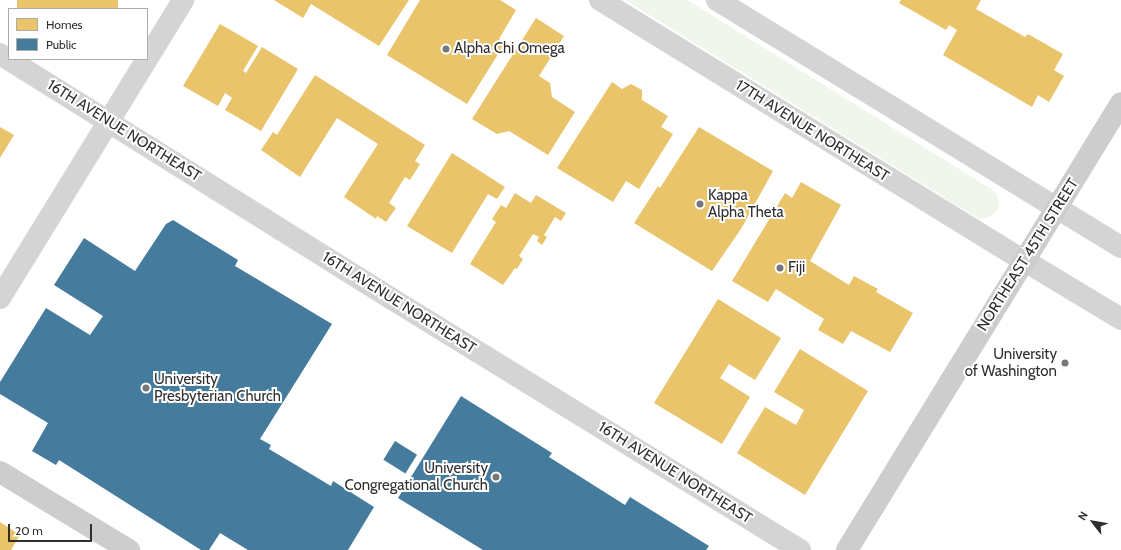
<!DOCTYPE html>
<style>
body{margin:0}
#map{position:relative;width:1121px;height:550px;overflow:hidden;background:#fff;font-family:Cabin,sans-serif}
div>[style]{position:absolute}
.green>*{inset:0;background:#f0f6ec}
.homes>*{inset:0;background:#e9c46a;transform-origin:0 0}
.public>*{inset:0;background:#457b9d;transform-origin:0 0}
.minor>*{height:22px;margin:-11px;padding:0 11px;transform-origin:11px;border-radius:11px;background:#d4d4d4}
.tertiary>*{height:22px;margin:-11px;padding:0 11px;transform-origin:11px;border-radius:11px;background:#d4d4d4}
.secondary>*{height:22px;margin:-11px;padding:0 11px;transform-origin:11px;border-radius:11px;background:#cdcdcd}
.dots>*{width:11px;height:11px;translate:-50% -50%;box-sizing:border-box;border:2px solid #fff;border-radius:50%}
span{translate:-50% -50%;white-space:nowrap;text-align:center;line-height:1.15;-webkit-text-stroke:4px #fff;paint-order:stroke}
.poi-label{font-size:15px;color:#2f2f2f}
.left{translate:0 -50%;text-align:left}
.right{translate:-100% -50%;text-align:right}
.street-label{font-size:15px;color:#2f2f2f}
.legend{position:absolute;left:8px;top:8px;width:140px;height:52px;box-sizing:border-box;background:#fff;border:1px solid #acacac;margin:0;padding:5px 7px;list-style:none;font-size:12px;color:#2f2f2f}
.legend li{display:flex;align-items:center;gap:8px;height:20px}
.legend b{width:20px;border:1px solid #acacac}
.north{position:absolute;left:1073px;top:502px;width:40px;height:40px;-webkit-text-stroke:3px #fff;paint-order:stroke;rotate:301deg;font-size:11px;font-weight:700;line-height:16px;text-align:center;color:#2f2f2f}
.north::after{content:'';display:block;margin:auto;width:14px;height:18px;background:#2f2f2f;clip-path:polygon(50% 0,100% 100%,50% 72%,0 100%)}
.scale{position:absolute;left:8px;top:524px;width:84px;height:18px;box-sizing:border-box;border:2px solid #2f2f2f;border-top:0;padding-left:5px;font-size:12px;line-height:14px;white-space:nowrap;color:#2f2f2f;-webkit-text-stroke:3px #fff;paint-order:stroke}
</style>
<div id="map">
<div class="green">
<div style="clip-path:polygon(625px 0,687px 0,996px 192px,999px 203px,998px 209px,990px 217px,979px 219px)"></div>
</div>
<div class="homes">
<div style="left:17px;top:0;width:101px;height:10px"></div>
<div style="clip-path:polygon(274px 0,409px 0,379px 46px,311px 4px,303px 18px)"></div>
<div style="clip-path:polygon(420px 0,500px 0,516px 10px,499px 39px,505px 43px,467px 104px,387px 55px)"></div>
<div style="clip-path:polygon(901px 0,981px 0,976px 9px,1025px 37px,1028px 34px,1063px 54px,1054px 70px,1064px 76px,1049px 102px,1038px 95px,1032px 107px,943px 55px,957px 30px,949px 25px,946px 30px,899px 3px)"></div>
<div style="clip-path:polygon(536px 18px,564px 36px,539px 76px,550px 83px,552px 97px,575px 112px,548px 155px,509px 131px,497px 134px,472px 119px)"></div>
<div style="clip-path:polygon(220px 24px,258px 46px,243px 71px,246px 73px,262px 47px,298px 69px,261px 131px,225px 110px,232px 98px,225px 93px,218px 106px,183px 86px)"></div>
<div style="clip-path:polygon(315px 75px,425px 145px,415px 161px,420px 164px,410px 180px,405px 177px,389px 203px,396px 208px,386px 222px,377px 216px,376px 219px,344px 197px,378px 144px,337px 118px,300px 177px,261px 150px,273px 132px,277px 135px)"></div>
<div style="clip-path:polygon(612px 82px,622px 89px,631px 84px,642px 90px,642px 100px,668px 116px,661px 127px,673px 134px,639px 189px,626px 181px,613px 202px,557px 168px)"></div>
<div style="clip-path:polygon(0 127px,14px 135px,0 158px)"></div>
<div style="clip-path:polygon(699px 127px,773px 171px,741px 229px,712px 271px,634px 223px,658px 186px,660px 188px)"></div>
<div style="clip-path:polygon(452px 153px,505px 187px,497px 199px,488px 194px,452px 253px,407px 226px)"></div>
<div style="clip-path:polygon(801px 182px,841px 205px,810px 261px,849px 285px,854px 276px,878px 289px,876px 292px,913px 313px,890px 352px,851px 331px,843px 344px,818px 330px,824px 319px,776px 289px,768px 302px,732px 281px,785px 193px,792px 198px)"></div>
<div style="clip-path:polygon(515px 193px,531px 203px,536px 195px,566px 213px,561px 221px,555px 217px,544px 235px,547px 237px,542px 245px,537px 241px,539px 237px,533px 234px,519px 256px,523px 259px,517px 269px,515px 268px,503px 285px,470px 264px,496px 222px,492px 219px,501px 205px,506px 208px)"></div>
<div style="clip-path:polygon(718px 299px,781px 338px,755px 380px,729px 364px,720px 378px,750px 397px,722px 444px,654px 403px)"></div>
<div style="clip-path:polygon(800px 349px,868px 391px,805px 495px,737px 453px,765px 407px,796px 425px,804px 410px,774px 392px)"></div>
<div style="clip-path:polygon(0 522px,20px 535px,11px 550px,0 550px)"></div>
</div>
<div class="public">
<div style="clip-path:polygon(173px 220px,238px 260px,235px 266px,332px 324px,260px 439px,271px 445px,269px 449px,331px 486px,333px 481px,374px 507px,348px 550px,248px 550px,220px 533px,209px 550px,201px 550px,59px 460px,56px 465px,32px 451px,48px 423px,0 394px,0 382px,46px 308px,90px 335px,103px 316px,54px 285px,84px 238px,135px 271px,166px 224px)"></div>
<div style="clip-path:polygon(461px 396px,552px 453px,549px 457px,625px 505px,630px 497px,709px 546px,706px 550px,483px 550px,398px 498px)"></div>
<div style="left:395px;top:441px;width:26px;height:22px;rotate:32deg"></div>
</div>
<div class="minor">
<div style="left:600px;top:0;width:499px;rotate:31.6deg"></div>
<div style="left:717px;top:0;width:399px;rotate:31.5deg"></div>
<div style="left:0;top:54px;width:462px;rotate:32deg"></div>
<div style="left:392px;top:299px;width:479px;rotate:31.6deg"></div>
<div style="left:0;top:298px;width:350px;rotate:-58.4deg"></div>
</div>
<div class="tertiary">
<div style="left:1057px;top:208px;width:75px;rotate:31.4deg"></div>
<div style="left:1025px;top:261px;width:112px;rotate:31.1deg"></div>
</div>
<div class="secondary">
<div style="left:0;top:472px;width:151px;rotate:31.2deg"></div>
<div style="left:847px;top:550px;width:524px;rotate:-58.49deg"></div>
</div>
<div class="dots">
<div style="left:446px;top:49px;background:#787878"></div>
<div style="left:700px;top:204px;background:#787878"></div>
<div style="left:780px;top:268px;background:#787878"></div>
<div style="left:1065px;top:363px;background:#787878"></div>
<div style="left:146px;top:388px;background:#787878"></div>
<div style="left:496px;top:477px;background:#787878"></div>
</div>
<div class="poi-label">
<span class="left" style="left:454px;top:49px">Alpha Chi Omega</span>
<span class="left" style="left:708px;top:204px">Kappa<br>Alpha Theta</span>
<span class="left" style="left:788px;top:268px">Fiji</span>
<span class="right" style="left:1057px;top:363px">University<br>of Washington</span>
<span class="left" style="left:154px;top:388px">University<br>Presbyterian Church</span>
<span class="right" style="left:488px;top:477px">University<br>Congregational Church</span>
</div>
<div class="street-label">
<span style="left:124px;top:131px;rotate:32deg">16TH AVENUE NORTHEAST</span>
<span style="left:812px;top:131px;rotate:32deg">17TH AVENUE NORTHEAST</span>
<span style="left:1028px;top:255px;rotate:-58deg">NORTHEAST 45TH STREET</span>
<span style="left:399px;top:303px;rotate:32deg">16TH AVENUE NORTHEAST</span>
<span style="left:675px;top:473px;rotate:32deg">16TH AVENUE NORTHEAST</span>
</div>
<ul class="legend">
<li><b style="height:11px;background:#e9c46a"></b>Homes</li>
<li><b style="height:11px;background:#457b9d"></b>Public</li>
</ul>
<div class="north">N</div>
<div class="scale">20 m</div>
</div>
